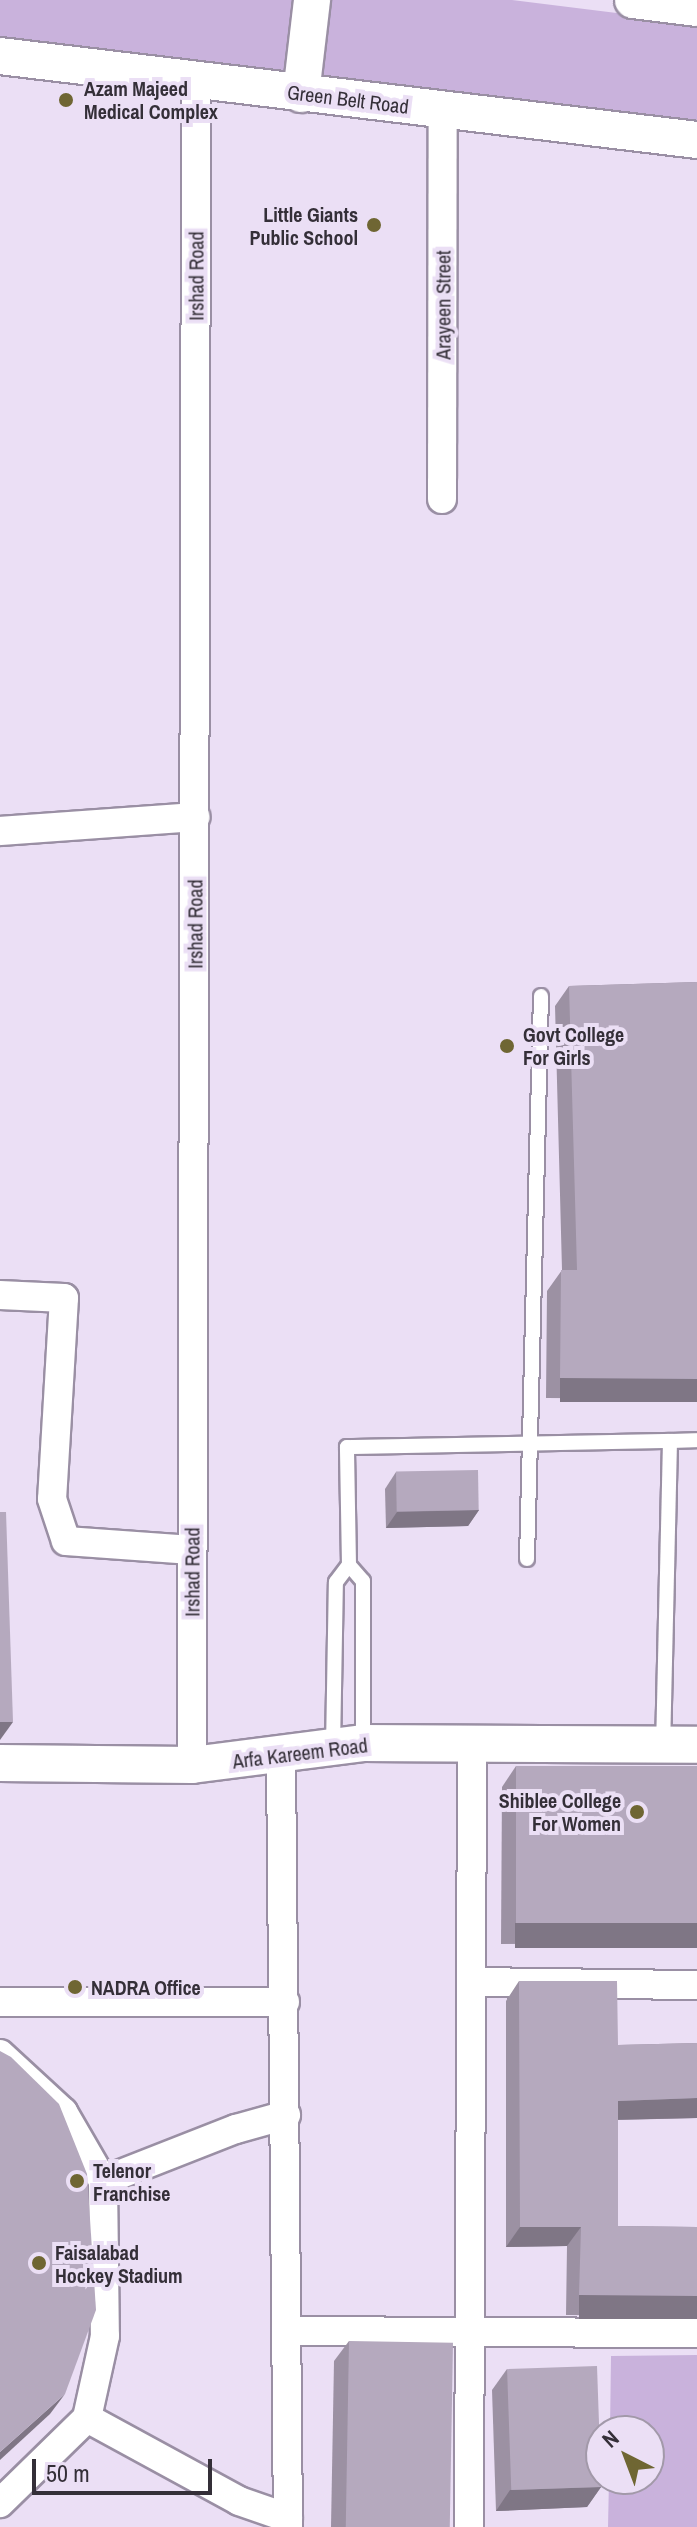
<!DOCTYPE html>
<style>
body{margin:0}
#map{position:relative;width:697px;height:2527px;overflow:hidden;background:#ebdff5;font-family:"Archivo Narrow",sans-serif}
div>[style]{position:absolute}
.green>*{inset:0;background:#c9b2dc}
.roads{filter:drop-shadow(2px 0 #9a8fa4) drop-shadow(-2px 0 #9a8fa4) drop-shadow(0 2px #9a8fa4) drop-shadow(0 -2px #9a8fa4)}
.service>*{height:14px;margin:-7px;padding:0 7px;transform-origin:7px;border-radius:7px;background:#fff}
.minor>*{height:28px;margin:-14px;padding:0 14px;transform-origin:14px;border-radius:14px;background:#fff}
.tertiary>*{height:36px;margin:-18px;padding:0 18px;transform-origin:18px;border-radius:18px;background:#fff}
.wall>*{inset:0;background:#9c91a3}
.shaded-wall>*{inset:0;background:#7f7685;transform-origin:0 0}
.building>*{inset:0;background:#b5a9be;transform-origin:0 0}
.dots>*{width:22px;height:22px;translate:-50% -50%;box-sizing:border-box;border:4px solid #ebdff5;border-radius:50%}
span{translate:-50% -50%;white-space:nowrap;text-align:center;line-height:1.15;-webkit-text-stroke:8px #ebdff5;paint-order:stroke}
.poi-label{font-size:20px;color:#342f38;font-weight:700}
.left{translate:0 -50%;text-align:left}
.right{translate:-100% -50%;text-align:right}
.street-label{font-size:20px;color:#342f38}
.north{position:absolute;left:585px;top:2415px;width:80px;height:80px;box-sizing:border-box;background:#ebdff5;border:2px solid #a299a9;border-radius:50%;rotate:318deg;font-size:22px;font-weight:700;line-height:32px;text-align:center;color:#342f38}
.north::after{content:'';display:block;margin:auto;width:28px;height:36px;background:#6f6633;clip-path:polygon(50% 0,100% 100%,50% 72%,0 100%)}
.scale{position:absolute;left:32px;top:2459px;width:180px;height:36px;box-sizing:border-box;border:4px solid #342f38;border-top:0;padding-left:10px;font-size:24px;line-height:28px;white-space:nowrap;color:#342f38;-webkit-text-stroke:6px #ebdff5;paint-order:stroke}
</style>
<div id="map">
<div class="green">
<div style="clip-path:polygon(0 0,299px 0,288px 83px,0 44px)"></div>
<div style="clip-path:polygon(323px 0,512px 0,697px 23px,697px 124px,315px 86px)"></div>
<div style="clip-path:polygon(697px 2355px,697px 2527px,608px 2527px,609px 2479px,649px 2479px,649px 2431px,610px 2431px,611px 2356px)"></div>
</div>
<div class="roads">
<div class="service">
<div style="left:670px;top:1441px;width:27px;rotate:-2deg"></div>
<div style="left:527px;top:1559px;width:563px;rotate:-88.58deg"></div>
<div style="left:349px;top:1565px;width:21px;rotate:49deg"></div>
<div style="left:363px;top:1581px;width:162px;rotate:90deg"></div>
<div style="left:333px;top:1748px;width:166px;rotate:-89deg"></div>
<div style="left:336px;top:1582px;width:21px;rotate:-53deg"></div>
<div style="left:349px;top:1565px;width:118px;rotate:-91deg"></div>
<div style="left:347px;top:1447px;width:323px;rotate:-1.1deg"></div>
<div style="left:670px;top:1441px;width:303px;rotate:91.3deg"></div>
</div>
<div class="minor">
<div style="left:442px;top:499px;width:389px;rotate:-89.9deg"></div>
<div style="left:0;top:831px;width:196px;rotate:-4.1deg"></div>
<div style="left:0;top:1295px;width:64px;rotate:2.7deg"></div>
<div style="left:64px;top:1298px;width:201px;rotate:93.4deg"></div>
<div style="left:52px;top:1499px;width:44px;rotate:71.6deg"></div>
<div style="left:66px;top:1541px;width:126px;rotate:4.1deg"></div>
<div style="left:281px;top:1757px;width:770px;rotate:89.48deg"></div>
<div style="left:192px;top:1765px;width:1683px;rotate:-89.86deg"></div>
<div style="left:473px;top:1982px;width:224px;rotate:0.8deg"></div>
<div style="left:0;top:2002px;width:285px"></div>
<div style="left:0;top:2054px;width:86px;rotate:42.6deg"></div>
<div style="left:63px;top:2112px;width:80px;rotate:59.9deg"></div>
<div style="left:103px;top:2181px;width:155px;rotate:89.3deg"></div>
<div style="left:105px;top:2336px;width:84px;rotate:102.4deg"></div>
<div style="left:87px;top:2418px;width:122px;rotate:135.7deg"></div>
<div style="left:103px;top:2181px;width:143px;rotate:-21.4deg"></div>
<div style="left:236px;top:2129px;width:52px;rotate:-15.6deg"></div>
<div style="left:287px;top:2331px;width:410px;rotate:0.3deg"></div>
<div style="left:87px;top:2418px;width:173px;rotate:28.6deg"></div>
<div style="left:239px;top:2501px;width:52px;rotate:19.1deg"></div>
<div style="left:469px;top:2527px;width:784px;rotate:-89.78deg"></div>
</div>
<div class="tertiary">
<div style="left:633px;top:0;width:64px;rotate:7.1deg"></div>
<div style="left:0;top:56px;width:702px;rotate:6.87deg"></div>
<div style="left:301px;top:94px;width:95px;rotate:-83.3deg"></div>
<div style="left:0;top:1763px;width:192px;rotate:0.6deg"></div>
<div style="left:192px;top:1765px;width:172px;rotate:-7.3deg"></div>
<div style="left:363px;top:1743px;width:334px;rotate:0.3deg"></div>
</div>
</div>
<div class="wall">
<div style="clip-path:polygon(697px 982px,697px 1399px,546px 1398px,547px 1291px,562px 1270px,555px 1006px,569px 986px)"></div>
<div style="clip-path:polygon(396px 1472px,479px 1510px,468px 1526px,386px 1528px,385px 1489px)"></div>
<div style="clip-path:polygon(516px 1766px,697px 1766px,697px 1943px,501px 1944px,502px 1787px)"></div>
<div style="clip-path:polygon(519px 1981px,618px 2045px,697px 2043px,697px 2118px,618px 2120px,618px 2226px,697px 2227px,697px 2316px,566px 2315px,567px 2246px,506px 2247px,506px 2001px)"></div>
<div style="clip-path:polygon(349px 2341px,449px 2527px,331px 2527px,334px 2361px)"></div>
<div style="clip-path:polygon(507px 2369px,601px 2487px,587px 2507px,496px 2511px,492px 2390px)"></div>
</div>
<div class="shaded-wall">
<div style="left:560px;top:1378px;width:137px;height:24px"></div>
<div style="clip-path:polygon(479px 1510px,468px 1526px,386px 1528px,397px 1512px)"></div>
<div style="clip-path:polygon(0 1722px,13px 1722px,0 1740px)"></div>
<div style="left:515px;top:1923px;width:182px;height:25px"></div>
<div style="clip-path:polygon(697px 2098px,697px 2118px,604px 2120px,618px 2101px)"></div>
<div style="clip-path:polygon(520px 2227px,581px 2227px,567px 2246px,506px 2247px)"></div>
<div style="left:579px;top:2295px;width:118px;height:24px"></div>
<div style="clip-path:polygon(65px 2394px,50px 2414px,0 2460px,0 2452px)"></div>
<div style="clip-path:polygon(601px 2487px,587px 2507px,496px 2511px,510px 2490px)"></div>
</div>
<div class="building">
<div style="clip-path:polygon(697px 982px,697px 1379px,560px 1378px,561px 1270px,577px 1270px,569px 986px)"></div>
<div style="left:478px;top:1470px;width:40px;height:82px;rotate:89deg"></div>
<div style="clip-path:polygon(0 1512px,6px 1512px,13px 1722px,0 1722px)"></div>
<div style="left:516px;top:1766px;width:181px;height:157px"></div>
<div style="clip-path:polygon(519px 1981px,617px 1981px,618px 2045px,697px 2043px,697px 2098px,618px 2101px,618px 2226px,697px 2227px,697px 2296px,579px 2295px,581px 2227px,520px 2227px)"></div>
<div style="clip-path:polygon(0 2051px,11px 2057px,59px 2104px,87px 2174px,96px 2310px,65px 2394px,0 2452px)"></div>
<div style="left:349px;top:2341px;width:104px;height:186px;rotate:1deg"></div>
<div style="left:597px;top:2366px;width:121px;height:90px;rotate:88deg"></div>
</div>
<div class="dots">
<div style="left:66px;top:100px;background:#6f6633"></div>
<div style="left:374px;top:225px;background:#6f6633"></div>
<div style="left:507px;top:1046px;background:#6f6633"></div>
<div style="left:637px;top:1812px;background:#6f6633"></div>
<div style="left:75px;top:1987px;background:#6f6633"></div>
<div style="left:77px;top:2181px;background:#6f6633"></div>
<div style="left:39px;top:2263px;background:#6f6633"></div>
</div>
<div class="poi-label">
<span class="left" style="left:84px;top:100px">Azam Majeed<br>Medical Complex</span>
<span class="right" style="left:358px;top:226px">Little Giants<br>Public School</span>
<span class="left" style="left:523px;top:1046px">Govt College<br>For Girls</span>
<span class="right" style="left:621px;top:1812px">Shiblee College<br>For Women</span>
<span class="left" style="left:91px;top:1987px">NADRA Office</span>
<span class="left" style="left:93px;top:2182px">Telenor<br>Franchise</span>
<span class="left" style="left:55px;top:2264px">Faisalabad<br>Hockey Stadium</span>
</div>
<div class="street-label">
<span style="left:348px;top:99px;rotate:7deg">Green Belt Road</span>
<span style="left:196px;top:276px;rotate:-90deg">Irshad Road</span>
<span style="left:443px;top:305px;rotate:-90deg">Arayeen Street</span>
<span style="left:195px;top:924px;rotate:-90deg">Irshad Road</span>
<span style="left:192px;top:1572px;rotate:-90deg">Irshad Road</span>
<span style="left:300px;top:1753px;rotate:-7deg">Arfa Kareem Road</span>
</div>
<div class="north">N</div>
<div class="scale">50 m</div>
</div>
